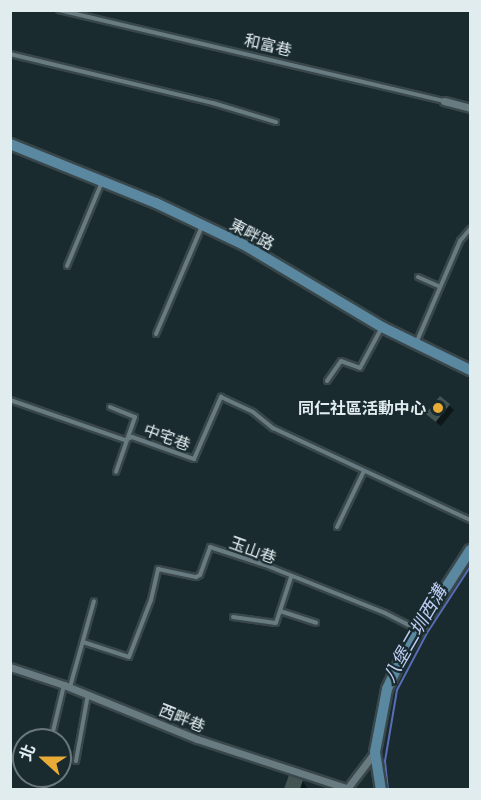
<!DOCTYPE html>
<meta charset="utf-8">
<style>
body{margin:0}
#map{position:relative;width:481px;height:800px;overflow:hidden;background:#1a2b2f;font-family:"PT Sans Narrow","Noto Sans TC",sans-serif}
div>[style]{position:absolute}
.shadow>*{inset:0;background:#0007}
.stream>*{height:2px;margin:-1px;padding:0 1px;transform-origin:1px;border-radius:1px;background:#576eb7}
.building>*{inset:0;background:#425553;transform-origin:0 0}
.roads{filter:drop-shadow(2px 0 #39474b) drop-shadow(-2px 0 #39474b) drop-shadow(0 2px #39474b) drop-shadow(0 -2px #39474b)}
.lane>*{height:4px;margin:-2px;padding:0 2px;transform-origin:2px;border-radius:2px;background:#687b80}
.street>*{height:7px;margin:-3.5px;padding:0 3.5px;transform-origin:3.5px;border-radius:3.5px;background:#687b80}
.secondary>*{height:10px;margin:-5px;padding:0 5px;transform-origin:5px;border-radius:5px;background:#5a88a1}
.dots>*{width:16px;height:16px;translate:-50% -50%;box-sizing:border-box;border:3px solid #1a2b2f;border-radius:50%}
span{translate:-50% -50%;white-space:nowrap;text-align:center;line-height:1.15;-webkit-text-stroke:4.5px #1a2b2f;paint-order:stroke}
.street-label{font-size:16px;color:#e1ecee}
.poi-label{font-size:16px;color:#e1ecee;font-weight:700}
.right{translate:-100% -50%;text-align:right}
.water-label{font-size:18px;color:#bdccf4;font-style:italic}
.frame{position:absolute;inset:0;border:12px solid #e1ecee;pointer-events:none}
.north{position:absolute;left:12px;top:728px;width:60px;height:60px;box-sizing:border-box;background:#1a2b2f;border:2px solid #6a787b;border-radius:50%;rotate:291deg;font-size:16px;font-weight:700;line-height:24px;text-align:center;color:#e1ecee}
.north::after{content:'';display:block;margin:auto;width:21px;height:27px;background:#e8ab37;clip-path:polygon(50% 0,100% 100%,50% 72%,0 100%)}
</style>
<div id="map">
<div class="shadow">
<div style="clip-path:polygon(449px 405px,454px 410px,441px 426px,432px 419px)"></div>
<div style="clip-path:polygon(290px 777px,302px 781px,307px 787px,306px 790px,286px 790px)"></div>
</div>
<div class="stream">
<div style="left:388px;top:790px;width:29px;rotate:-96deg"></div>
<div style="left:385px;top:761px;width:72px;rotate:-80.4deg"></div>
<div style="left:397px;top:690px;width:64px;rotate:-62.2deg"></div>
<div style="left:427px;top:633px;width:79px;rotate:-56.9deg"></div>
</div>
<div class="building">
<div style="left:440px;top:396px;width:13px;height:23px;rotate:39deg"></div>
<div style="clip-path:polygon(289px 775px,303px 780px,300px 789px,284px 789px)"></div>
</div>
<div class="roads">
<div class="lane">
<div style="left:59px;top:10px;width:396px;rotate:13.3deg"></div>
<div style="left:10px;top:54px;width:209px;rotate:13.6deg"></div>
<div style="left:213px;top:103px;width:66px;rotate:16.8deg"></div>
<div style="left:67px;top:266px;width:91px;rotate:-67.4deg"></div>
<div style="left:418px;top:277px;width:24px;rotate:24deg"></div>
<div style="left:156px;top:334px;width:117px;rotate:-66.9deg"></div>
<div style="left:417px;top:341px;width:109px;rotate:-66.7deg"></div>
<div style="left:460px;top:241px;width:16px;rotate:-50deg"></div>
<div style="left:327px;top:381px;width:24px;rotate:-55deg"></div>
<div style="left:341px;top:361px;width:20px;rotate:20deg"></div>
<div style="left:360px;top:368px;width:44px;rotate:-61.7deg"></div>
<div style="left:10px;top:400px;width:122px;rotate:19.2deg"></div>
<div style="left:125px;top:440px;width:8px;rotate:-23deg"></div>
<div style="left:132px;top:437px;width:66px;rotate:19.5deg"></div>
<div style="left:194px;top:459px;width:68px;rotate:-66.5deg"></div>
<div style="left:221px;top:397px;width:35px;rotate:25deg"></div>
<div style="left:253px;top:412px;width:26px;rotate:39deg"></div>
<div style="left:273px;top:428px;width:217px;rotate:25deg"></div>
<div style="left:110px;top:407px;width:27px;rotate:22deg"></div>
<div style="left:135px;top:417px;width:58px;rotate:109.1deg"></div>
<div style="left:337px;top:527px;width:62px;rotate:-64.3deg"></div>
<div style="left:280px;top:611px;width:38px;rotate:18deg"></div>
<div style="left:233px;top:617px;width:43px;rotate:7.9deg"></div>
<div style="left:276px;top:623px;width:48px;rotate:-71.9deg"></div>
<div style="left:83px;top:642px;width:48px;rotate:18.1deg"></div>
<div style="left:129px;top:657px;width:61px;rotate:-68.9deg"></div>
<div style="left:151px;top:600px;width:32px;rotate:-77deg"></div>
<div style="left:158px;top:569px;width:39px;rotate:12deg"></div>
<div style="left:196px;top:577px;width:4px;rotate:-27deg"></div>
<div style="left:200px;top:575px;width:30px;rotate:-70deg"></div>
<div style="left:210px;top:547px;width:58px;rotate:18.1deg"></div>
<div style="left:265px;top:565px;width:129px;rotate:21.8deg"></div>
<div style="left:385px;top:613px;width:35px;rotate:27deg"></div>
<div style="left:70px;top:687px;width:89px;rotate:-74.4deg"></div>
<div style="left:51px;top:740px;width:57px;rotate:-76.7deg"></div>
<div style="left:76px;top:761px;width:68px;rotate:-79.8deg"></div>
</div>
<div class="street">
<div style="left:444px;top:101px;width:27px;rotate:15deg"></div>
<div style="left:10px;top:667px;width:57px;rotate:18.4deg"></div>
<div style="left:64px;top:685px;width:144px;rotate:22.1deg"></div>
<div style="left:197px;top:739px;width:157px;rotate:18.2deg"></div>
<div style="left:346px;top:790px;width:48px;rotate:-52.7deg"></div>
</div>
<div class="secondary">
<div style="left:10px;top:144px;width:157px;rotate:22deg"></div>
<div style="left:156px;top:203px;width:100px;rotate:25.5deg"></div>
<div style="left:246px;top:246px;width:158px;rotate:30.8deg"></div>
<div style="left:382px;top:327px;width:98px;rotate:26deg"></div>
<div style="left:381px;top:790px;width:38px;rotate:-99deg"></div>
<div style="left:375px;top:752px;width:64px;rotate:-79.2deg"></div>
<div style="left:387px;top:689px;width:42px;rotate:-64.7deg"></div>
<div style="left:405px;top:651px;width:120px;rotate:-57.2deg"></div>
</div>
</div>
<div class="dots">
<div style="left:438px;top:408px;background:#e8ab37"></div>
</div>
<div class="street-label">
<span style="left:268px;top:45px;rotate:13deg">和富巷</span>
<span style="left:252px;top:234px;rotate:28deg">東畔路</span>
<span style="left:167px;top:437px;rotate:20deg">中宅巷</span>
<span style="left:253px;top:550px;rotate:20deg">玉山巷</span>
<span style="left:182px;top:718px;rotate:22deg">西畔巷</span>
</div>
<div class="poi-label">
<span class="right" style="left:426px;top:408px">同仁社區活動中心</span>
</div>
<div class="water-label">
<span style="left:415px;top:634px;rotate:-60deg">八堡二圳西溝</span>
</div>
<div class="frame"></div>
<div class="north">北</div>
</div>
